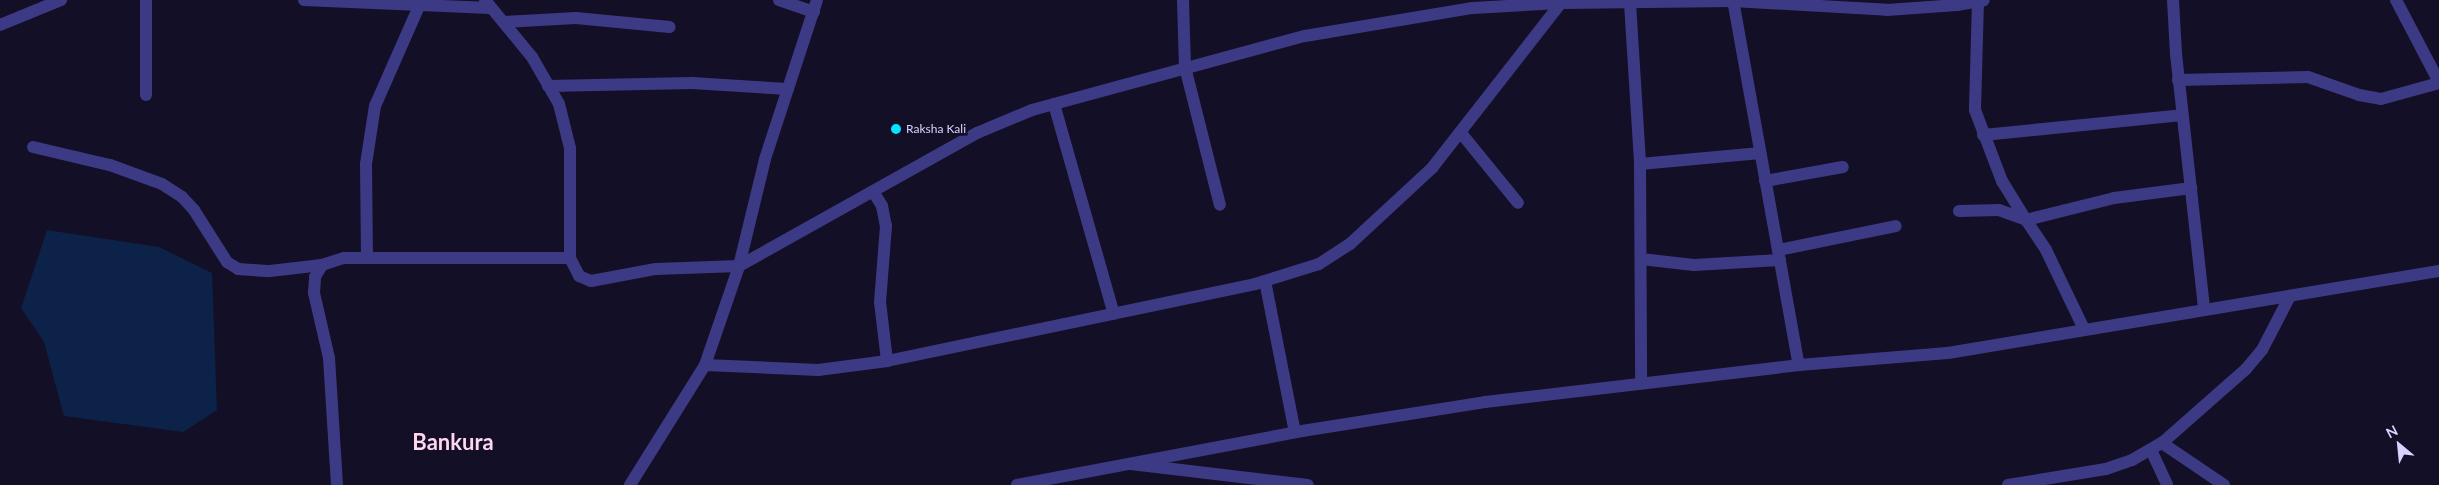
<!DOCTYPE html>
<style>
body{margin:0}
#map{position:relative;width:2439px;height:485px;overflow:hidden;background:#130f26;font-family:Lato,sans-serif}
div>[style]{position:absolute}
.water>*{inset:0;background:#0c2248}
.minor>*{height:12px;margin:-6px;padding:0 6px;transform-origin:6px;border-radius:6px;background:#3d3a85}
.tertiary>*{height:12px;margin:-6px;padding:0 6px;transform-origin:6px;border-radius:6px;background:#3d3a85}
.dots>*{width:14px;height:14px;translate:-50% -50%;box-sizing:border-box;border:2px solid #130f26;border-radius:50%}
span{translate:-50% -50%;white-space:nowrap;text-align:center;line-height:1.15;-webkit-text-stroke:5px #130f26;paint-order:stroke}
.poi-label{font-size:12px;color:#d9d4ff}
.left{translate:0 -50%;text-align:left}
.town-label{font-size:22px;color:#ffd6f0;font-weight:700}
.north{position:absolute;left:2374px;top:420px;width:50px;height:50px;-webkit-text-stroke:4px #130f26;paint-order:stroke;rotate:332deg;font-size:14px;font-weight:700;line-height:20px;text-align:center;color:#d9d4ff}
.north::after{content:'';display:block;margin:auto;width:18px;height:22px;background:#d9d4ff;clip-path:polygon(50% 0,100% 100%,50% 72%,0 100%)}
</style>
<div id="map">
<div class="water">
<div style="clip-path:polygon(47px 230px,159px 247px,212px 273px,217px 410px,183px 432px,64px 416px,44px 342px,21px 308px)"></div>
</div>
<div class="minor">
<div style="left:304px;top:0;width:186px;rotate:2.5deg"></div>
<div style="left:485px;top:0;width:74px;rotate:50.5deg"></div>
<div style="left:532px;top:57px;width:54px;rotate:60.1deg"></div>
<div style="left:559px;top:104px;width:45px;rotate:76deg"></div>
<div style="left:570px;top:148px;width:110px;rotate:90deg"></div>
<div style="left:570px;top:258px;width:20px;rotate:63deg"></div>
<div style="left:579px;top:276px;width:13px;rotate:23deg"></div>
<div style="left:591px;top:281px;width:66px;rotate:-10.5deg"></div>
<div style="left:656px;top:269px;width:83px;rotate:-2.1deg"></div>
<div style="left:739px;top:266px;width:273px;rotate:-29.2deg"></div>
<div style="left:977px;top:133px;width:60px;rotate:-22.7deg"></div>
<div style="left:1032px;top:110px;width:283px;rotate:-15.2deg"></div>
<div style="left:1305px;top:36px;width:170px;rotate:-9.5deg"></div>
<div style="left:1473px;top:8px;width:88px;rotate:-3.3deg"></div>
<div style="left:1561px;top:3px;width:172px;rotate:-0.7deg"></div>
<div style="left:1733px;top:1px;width:154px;rotate:3.3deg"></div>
<div style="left:1887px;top:10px;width:70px;rotate:-4.1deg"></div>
<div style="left:1957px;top:5px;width:27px;rotate:-10deg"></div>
<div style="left:779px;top:0;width:37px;rotate:19deg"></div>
<div style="left:1183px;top:0;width:67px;rotate:88.3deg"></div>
<div style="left:1185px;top:67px;width:142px;rotate:75.8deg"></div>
<div style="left:1733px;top:0;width:371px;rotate:79.8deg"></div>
<div style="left:2396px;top:0;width:93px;rotate:62.3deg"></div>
<div style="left:1978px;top:1px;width:109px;rotate:91.6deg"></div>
<div style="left:1975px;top:110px;width:76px;rotate:69.2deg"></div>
<div style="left:2002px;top:181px;width:46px;rotate:58.4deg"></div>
<div style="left:2026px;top:220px;width:91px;rotate:-14deg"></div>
<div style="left:2114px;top:198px;width:78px;rotate:-7.4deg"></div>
<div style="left:1630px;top:3px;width:161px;rotate:86.4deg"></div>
<div style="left:1640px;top:164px;width:219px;rotate:89.7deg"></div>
<div style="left:504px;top:22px;width:72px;rotate:-3.2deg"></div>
<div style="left:576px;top:18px;width:94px;rotate:5.5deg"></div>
<div style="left:0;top:25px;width:66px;rotate:-22.3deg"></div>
<div style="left:2178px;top:80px;width:130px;rotate:-1.3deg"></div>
<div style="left:2308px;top:77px;width:54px;rotate:19.4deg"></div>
<div style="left:2359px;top:95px;width:22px;rotate:10deg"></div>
<div style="left:2381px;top:99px;width:60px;rotate:-15.4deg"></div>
<div style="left:548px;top:86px;width:144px;rotate:-1.2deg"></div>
<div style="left:692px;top:83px;width:96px;rotate:3.6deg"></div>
<div style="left:146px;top:95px;width:95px;rotate:-90deg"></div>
<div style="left:1054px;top:104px;width:218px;rotate:74.1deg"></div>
<div style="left:1461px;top:133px;width:90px;rotate:50.8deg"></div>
<div style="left:1983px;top:135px;width:200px;rotate:-5.7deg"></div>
<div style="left:33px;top:147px;width:79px;rotate:13.2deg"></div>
<div style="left:110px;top:165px;width:55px;rotate:20.1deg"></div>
<div style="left:162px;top:184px;width:24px;rotate:33deg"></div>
<div style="left:182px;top:197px;width:18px;rotate:47deg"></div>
<div style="left:194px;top:210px;width:62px;rotate:57.6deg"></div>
<div style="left:227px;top:262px;width:13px;rotate:32deg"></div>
<div style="left:238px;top:269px;width:32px;rotate:4deg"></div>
<div style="left:270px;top:271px;width:52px;rotate:-6.6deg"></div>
<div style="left:1640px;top:164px;width:121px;rotate:-5.2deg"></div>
<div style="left:1765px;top:181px;width:79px;rotate:-10.2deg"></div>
<div style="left:874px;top:193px;width:15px;rotate:58deg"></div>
<div style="left:882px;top:206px;width:20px;rotate:79deg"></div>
<div style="left:886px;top:226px;width:76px;rotate:94.5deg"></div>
<div style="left:880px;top:302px;width:59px;rotate:83.2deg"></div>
<div style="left:1959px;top:211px;width:40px;rotate:-1.4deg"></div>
<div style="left:1999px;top:210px;width:29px;rotate:20deg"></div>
<div style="left:2026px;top:220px;width:36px;rotate:56deg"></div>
<div style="left:2046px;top:250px;width:88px;rotate:64.3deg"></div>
<div style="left:1778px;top:250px;width:120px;rotate:-11.5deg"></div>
<div style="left:367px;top:258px;width:94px;rotate:-90.6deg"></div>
<div style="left:366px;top:164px;width:59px;rotate:-81.2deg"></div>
<div style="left:375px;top:106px;width:111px;rotate:-66.2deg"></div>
<div style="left:1641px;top:259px;width:53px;rotate:6.5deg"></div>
<div style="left:1694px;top:265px;width:86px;rotate:-3.3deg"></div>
<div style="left:1265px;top:281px;width:154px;rotate:78.8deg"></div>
<div style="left:705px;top:365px;width:113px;rotate:2.5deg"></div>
<div style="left:818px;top:370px;width:70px;rotate:-7.4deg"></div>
<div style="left:887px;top:361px;width:376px;rotate:-11.8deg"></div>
<div style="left:1255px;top:284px;width:67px;rotate:-17.4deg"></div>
<div style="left:1319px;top:264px;width:37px;rotate:-33deg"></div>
<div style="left:1350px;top:244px;width:112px;rotate:-42.8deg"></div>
<div style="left:1432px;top:168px;width:209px;rotate:-52deg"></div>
<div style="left:2162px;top:443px;width:75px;rotate:34.1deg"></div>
<div style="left:2151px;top:450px;width:38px;rotate:65deg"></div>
<div style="left:1131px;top:464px;width:178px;rotate:6.8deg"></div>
<div style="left:337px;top:485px;width:127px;rotate:-93.6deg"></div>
<div style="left:329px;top:358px;width:67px;rotate:-103deg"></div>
<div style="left:314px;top:293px;width:16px;rotate:-86deg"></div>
<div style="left:315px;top:277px;width:14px;rotate:-60deg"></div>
<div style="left:322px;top:265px;width:23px;rotate:-18deg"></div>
<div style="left:344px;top:258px;width:226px"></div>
<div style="left:630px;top:485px;width:142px;rotate:-58deg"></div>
<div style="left:705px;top:365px;width:105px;rotate:-71deg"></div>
<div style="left:739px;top:266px;width:110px;rotate:-76.3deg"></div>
<div style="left:765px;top:159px;width:167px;rotate:-71.9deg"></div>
<div style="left:2008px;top:485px;width:99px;rotate:-9.3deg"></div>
<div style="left:2106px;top:469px;width:28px;rotate:-19deg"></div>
<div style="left:2132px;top:460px;width:34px;rotate:-30deg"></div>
<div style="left:2162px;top:443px;width:112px;rotate:-41.4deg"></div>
<div style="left:2246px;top:369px;width:25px;rotate:-50deg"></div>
<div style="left:2262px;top:350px;width:61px;rotate:-62.6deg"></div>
</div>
<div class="tertiary">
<div style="left:2173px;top:0;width:54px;rotate:86.8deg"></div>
<div style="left:2176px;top:54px;width:257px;rotate:83.7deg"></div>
<div style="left:1017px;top:485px;width:290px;rotate:-10.7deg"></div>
<div style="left:1302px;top:431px;width:185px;rotate:-9deg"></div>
<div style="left:1485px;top:402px;width:316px;rotate:-6.7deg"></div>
<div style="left:1799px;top:365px;width:149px;rotate:-4.6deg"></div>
<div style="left:1948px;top:353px;width:498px;rotate:-9.5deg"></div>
</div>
<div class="dots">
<div style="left:896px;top:129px;background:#00e5ff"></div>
</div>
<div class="poi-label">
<span class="left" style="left:906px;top:129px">Raksha Kali</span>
</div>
<div class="town-label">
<span style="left:453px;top:442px">Bankura</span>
</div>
<div class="north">N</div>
</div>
